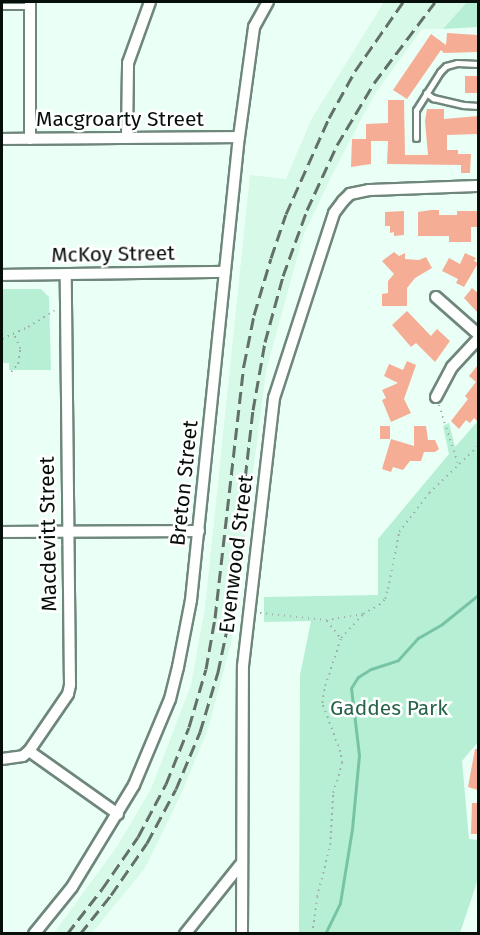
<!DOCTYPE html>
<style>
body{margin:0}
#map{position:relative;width:480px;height:935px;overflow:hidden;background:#eafff5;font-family:"Fira Sans",sans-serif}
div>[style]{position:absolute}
.built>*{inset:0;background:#d6f9e8}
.green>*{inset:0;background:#b7efd5}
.stream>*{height:3px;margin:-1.5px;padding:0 1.5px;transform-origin:1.5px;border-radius:1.5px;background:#77c4a3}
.building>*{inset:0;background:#f5ae95;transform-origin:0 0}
.path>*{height:1.5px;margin-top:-0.75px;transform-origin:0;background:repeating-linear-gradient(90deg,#9eafa7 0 1.5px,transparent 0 6px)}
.roads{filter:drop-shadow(2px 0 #6f877b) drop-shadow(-2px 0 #6f877b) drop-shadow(0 2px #6f877b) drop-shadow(0 -2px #6f877b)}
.lane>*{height:5px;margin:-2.5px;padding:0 2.5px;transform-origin:2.5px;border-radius:2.5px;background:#fff}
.street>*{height:10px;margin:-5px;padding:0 5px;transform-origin:5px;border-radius:5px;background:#fff}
.rail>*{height:3px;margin-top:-1.5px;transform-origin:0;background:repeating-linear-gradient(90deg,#637069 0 12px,transparent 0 18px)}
span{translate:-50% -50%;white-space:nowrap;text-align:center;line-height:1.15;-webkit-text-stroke:5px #fff;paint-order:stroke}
.street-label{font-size:21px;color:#070f0b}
.park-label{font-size:21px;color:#28634c}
.frame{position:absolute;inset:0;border:3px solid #070f0b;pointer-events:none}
</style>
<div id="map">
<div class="built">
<div style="clip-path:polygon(384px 2px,467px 2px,443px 29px,422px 29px,374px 95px,332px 175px,303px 236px,266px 371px,231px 643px,208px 729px,182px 792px,145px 868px,92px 933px,54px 933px,118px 845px,151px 789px,191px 685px,205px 608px,250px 175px,286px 179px,311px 120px)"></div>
</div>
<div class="green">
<div style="clip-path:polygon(467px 2px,478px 2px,478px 27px,443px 29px)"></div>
<div style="clip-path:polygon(2px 289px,41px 289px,49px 297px,51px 370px,9px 370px,9px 363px,2px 363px)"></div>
<div style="clip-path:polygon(478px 421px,478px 742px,462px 761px,469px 839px,478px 840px,478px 879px,460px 933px,299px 933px,300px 675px,311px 621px,264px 622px,264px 597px,378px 595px,378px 539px,449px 454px,443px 426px,449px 423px,455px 447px)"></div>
</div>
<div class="stream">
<div style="left:325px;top:934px;width:34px;rotate:-64deg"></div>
<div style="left:340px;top:903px;width:75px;rotate:-80.8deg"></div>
<div style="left:352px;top:829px;width:74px;rotate:-84.6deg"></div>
<div style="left:359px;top:755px;width:67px;rotate:-96.8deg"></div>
<div style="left:351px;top:688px;width:13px;rotate:-58deg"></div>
<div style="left:358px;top:677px;width:15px;rotate:-32deg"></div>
<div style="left:371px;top:669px;width:28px;rotate:-18deg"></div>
<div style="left:398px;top:660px;width:30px;rotate:-48deg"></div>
<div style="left:418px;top:638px;width:28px;rotate:-30deg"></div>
<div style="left:442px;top:624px;width:46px;rotate:-38.9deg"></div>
</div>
<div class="building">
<div style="clip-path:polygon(447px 33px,478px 35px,478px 52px,444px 53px,441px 50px,407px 99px,393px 90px,431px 34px,446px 45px)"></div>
<div style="left:465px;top:76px;width:13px;height:17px"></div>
<div style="clip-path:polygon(388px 100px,404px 100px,405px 155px,428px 155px,425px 121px,427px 109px,444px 109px,444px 119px,478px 116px,478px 134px,447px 135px,447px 150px,458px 150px,458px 154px,471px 154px,470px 173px,461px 173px,461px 165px,387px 164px,388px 141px,371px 141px,371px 164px,351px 167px,352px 139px,366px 139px,366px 124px,388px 123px)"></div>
<div style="clip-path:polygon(431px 210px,439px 210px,439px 215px,457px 215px,457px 211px,478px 211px,478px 227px,471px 227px,471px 242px,449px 242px,449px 236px,418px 236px,418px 212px)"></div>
<div style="clip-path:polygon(404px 211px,404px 235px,394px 236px,394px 232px,390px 233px,390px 226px,385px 226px,385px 212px)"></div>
<div style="clip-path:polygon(394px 252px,399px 256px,405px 253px,405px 259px,419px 260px,426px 257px,432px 268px,415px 278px,407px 288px,407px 306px,382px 306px,382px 294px,388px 293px,388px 281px,394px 274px,382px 261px)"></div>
<div style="clip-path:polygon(465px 253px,476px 258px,474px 261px,478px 263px,464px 287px,456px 283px,458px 279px,442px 271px,449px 258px,460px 264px)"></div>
<div style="clip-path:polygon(472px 288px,478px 293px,478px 313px,464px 298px)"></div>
<div style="clip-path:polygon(407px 311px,431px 336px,437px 329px,450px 341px,435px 362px,416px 343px,411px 347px,392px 325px)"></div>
<div style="clip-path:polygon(407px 361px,416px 365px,404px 399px,411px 413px,391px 422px,382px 400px,386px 398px,382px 390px,398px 383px,384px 376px,389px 364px,403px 370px)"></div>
<div style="clip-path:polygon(478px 365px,478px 422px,474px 418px,470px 423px,466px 420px,459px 429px,451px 421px,468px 399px,465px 396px,476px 382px,469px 376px)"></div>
<div style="left:380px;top:426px;width:10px;height:13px"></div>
<div style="clip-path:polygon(414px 426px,426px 426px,428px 440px,435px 440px,439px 449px,435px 452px,424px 452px,421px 461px,410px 461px,403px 470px,393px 467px,391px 472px,382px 469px,391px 439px,414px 446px)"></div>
<div style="clip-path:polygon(475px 749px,478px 749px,478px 790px,468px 787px)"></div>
<div style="clip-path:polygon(472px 803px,478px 803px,478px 834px,471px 834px)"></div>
</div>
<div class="path">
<div style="left:2px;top:339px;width:29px;rotate:-25deg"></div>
<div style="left:28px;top:327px;width:31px;rotate:-32deg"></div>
<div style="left:11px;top:372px;width:11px;rotate:-49deg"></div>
<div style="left:18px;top:364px;width:15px;rotate:-82deg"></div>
<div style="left:20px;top:349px;width:15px;rotate:-113deg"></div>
<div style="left:439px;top:405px;width:61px;rotate:71.9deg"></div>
<div style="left:260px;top:613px;width:66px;rotate:6.1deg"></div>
<div style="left:326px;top:620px;width:37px;rotate:-9deg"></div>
<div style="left:363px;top:614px;width:18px;rotate:-29deg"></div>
<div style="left:379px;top:605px;width:8px;rotate:-45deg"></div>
<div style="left:385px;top:599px;width:10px;rotate:-73deg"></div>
<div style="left:388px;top:589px;width:58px;rotate:-79.1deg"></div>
<div style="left:399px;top:532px;width:49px;rotate:-52.4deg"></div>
<div style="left:429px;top:493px;width:68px;rotate:-43.8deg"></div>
<div style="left:327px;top:621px;width:22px;rotate:51deg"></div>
<div style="left:312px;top:934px;width:37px;rotate:-82deg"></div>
<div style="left:317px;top:897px;width:54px;rotate:-76deg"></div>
<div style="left:330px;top:845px;width:52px;rotate:-86.7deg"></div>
<div style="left:333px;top:793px;width:31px;rotate:-73deg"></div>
<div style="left:342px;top:763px;width:11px;rotate:-100deg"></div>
<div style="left:340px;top:752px;width:52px;rotate:-110.2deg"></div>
<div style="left:322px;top:703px;width:17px;rotate:-80deg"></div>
<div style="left:325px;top:686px;width:51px;rotate:-71.6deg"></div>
<div style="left:341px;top:638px;width:33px;rotate:-47deg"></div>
</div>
<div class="roads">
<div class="lane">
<div style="left:2px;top:6px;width:28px"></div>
<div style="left:426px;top:93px;width:9px;rotate:36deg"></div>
<div style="left:433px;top:98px;width:32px;rotate:13deg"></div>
<div style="left:464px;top:105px;width:14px;rotate:4deg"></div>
<div style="left:416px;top:138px;width:28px;rotate:-90deg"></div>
<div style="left:416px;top:110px;width:45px;rotate:-57.7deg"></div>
<div style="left:440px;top:72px;width:8px;rotate:-45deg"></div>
<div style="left:446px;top:66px;width:11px;rotate:-15deg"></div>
<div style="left:457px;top:63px;width:21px;rotate:3deg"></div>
</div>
<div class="street">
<div style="left:30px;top:2px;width:137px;rotate:90deg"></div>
<div style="left:127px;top:138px;width:75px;rotate:-89.2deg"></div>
<div style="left:128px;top:63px;width:65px;rotate:-70.2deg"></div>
<div style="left:2px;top:139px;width:237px;rotate:-0.5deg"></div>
<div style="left:2px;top:275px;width:223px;rotate:-0.8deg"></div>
<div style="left:436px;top:297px;width:56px;rotate:41.4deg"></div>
<div style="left:436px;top:397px;width:34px;rotate:-62deg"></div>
<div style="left:452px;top:367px;width:38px;rotate:-47deg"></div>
<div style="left:2px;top:532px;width:197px;rotate:-0.3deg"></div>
<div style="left:29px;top:751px;width:109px;rotate:35.3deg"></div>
<div style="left:2px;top:759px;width:21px;rotate:-8deg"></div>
<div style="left:23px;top:756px;width:8px;rotate:-40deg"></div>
<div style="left:29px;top:751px;width:69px;rotate:-55.6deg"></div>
<div style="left:68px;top:694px;width:9px;rotate:-77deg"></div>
<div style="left:70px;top:685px;width:410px;rotate:-90.6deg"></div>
<div style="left:34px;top:934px;width:60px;rotate:-51deg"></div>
<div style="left:72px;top:887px;width:119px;rotate:-58.7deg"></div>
<div style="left:134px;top:785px;width:93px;rotate:-67.3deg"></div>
<div style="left:170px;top:699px;width:33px;rotate:-76deg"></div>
<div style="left:178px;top:667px;width:68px;rotate:-79deg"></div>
<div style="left:191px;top:600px;width:465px;rotate:-84.1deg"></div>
<div style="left:239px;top:137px;width:111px;rotate:-82.2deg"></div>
<div style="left:254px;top:27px;width:29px;rotate:-61deg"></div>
<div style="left:185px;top:934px;width:88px;rotate:-51.4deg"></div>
<div style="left:242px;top:934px;width:268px;rotate:-89.8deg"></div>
<div style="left:243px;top:666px;width:270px;rotate:-83.4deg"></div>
<div style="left:274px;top:398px;width:194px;rotate:-72deg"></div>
<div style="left:334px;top:213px;width:15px;rotate:-53deg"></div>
<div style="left:343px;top:201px;width:10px;rotate:-45deg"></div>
<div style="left:350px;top:194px;width:19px;rotate:-12deg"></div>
<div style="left:369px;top:190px;width:109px;rotate:-2.1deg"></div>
</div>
</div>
<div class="rail">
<div style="left:67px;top:934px;width:57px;rotate:-52.1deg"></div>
<div style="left:102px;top:889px;width:63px;rotate:-55.3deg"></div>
<div style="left:138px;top:837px;width:60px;rotate:-62.2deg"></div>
<div style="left:166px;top:784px;width:61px;rotate:-68deg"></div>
<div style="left:189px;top:727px;width:60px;rotate:-73.7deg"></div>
<div style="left:206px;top:669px;width:52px;rotate:-80deg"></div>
<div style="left:215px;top:618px;width:255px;rotate:-83.5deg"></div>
<div style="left:244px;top:365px;width:51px;rotate:-78.7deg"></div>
<div style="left:254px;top:315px;width:59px;rotate:-73.4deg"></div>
<div style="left:271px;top:258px;width:46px;rotate:-71.2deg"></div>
<div style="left:286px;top:214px;width:105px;rotate:-65.9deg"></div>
<div style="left:329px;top:118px;width:54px;rotate:-61deg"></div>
<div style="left:355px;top:71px;width:84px;rotate:-55.2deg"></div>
<div style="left:80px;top:934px;width:50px;rotate:-51.5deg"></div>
<div style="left:111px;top:895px;width:63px;rotate:-55.3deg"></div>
<div style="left:147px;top:843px;width:61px;rotate:-61.8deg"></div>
<div style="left:176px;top:789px;width:62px;rotate:-67.2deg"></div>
<div style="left:200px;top:732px;width:63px;rotate:-73.3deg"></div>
<div style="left:218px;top:672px;width:53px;rotate:-78.1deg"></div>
<div style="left:229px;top:620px;width:211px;rotate:-83.5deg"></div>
<div style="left:253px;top:410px;width:69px;rotate:-80deg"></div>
<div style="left:265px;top:342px;width:68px;rotate:-74.7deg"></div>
<div style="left:283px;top:276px;width:70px;rotate:-70deg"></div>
<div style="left:307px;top:210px;width:72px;rotate:-65.2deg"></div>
<div style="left:337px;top:145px;width:72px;rotate:-59.2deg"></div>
<div style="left:374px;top:83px;width:101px;rotate:-53deg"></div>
</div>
<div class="street-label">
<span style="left:120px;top:119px">Macgroarty Street</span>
<span style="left:113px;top:254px;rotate:-1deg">McKoy Street</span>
<span style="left:184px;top:483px;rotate:-84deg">Breton Street</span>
<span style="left:48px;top:534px;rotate:-91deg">Macdevitt Street</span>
<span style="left:236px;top:554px;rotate:-83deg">Evenwood Street</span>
</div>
<div class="park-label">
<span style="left:389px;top:708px">Gaddes Park</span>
</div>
<div class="frame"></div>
</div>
